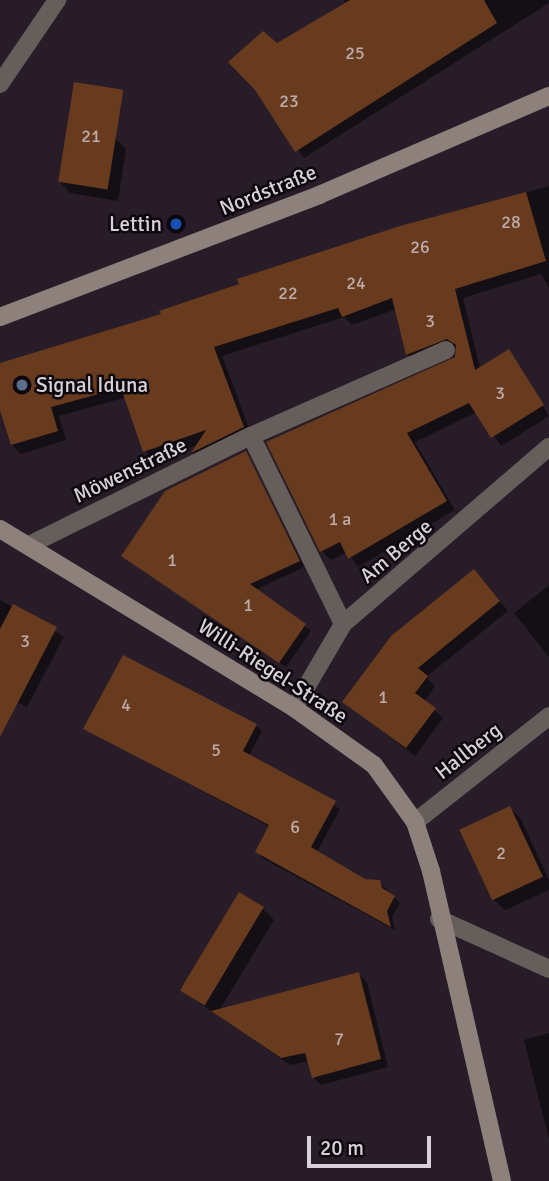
<!DOCTYPE html>
<meta charset="utf-8">
<style>
body{margin:0}
#map{position:relative;width:549px;height:1181px;overflow:hidden;background:#271c28;font-family:Signika,sans-serif}
div>[style]{position:absolute}
.shadow>*{inset:0;background:#0007}
.building>*{inset:0;background:#683a1e;transform-origin:0 0}
.street>*{height:18px;margin:-9px;padding:0 9px;transform-origin:9px;border-radius:9px;background:#665e5b}
.secondary>*{height:18px;margin:-9px;padding:0 9px;transform-origin:9px;border-radius:9px;background:#8e817b}
.dots>*{width:19px;height:19px;translate:-50% -50%;box-sizing:border-box;border:4px solid #0d080d;border-radius:50%}
span{translate:-50% -50%;white-space:nowrap;text-align:center;line-height:1.15;-webkit-text-stroke:5px #0d080d;paint-order:stroke}
.number-label{font-size:18px;color:#bdabaa}
.number-label span{-webkit-text-stroke-width:0}
.street-label{font-size:21px;color:#d9d1d9}
.poi-label{font-size:21px;color:#d9d1d9}
.right{translate:-100% -50%;text-align:right}
.left{translate:0 -50%;text-align:left}
.scale{position:absolute;left:307px;top:1136px;width:124px;height:32px;box-sizing:border-box;border:4px solid #d9d1d9;border-top:0;padding-left:9px;font-size:21px;line-height:24px;white-space:nowrap;color:#d9d1d9;-webkit-text-stroke:5px #0d080d;paint-order:stroke}
</style>
<div id="map">
<div class="shadow">
<div style="clip-path:polygon(344px 0,549px 0,549px 3px,304px 158px,256px 88px,277px 45px,346px 4px)"></div>
<div style="clip-path:polygon(115px 138px,126px 149px,118px 201px,70px 193px,60px 182px)"></div>
<div style="clip-path:polygon(549px 186px,549px 288px,541px 274px,463px 298px,480px 368px,509px 351px,549px 416px,501px 446px,477px 412px,415px 442px,455px 510px,358px 567px,347px 552px,331px 560px,322px 551px,456px 358px,458px 346px,416px 363px,407px 354px,396px 309px,352px 325px,344px 317px,222px 356px,252px 436px,201px 461px,193px 453px,198px 445px,154px 460px,145px 451px,127px 397px,59px 416px,66px 440px,21px 454px,12px 445px,0 405px,0 365px,163px 315px,400px 228px)"></div>
<div style="clip-path:polygon(245px 453px,304px 567px,255px 590px,311px 631px,286px 667px,123px 556px)"></div>
<div style="clip-path:polygon(483px 580px,508px 611px,426px 677px,435px 686px,424px 702px,443px 718px,415px 756px,344px 702px)"></div>
<div style="clip-path:polygon(549px 585px,549px 657px,514px 613px)"></div>
<div style="clip-path:polygon(0 600px,64px 637px,27px 707px,0 693px)"></div>
<div style="clip-path:polygon(256px 726px,262px 731px,249px 756px,340px 809px,317px 852px,365px 880px,379px 882px,400px 903px,392px 917px,395px 930px,262px 858px,257px 852px,270px 827px,85px 729px)"></div>
<div style="clip-path:polygon(510px 808px,521px 819px,549px 880px,549px 890px,505px 910px,494px 900px)"></div>
<div style="clip-path:polygon(263px 909px,274px 920px,219px 1011px,359px 974px,367px 982px,388px 1067px,321px 1085px,313px 1077px,309px 1061px,290px 1065px,179px 989px)"></div>
<div style="clip-path:polygon(549px 1033px,549px 1139px,524px 1040px)"></div>
</div>
<div class="building">
<div style="clip-path:polygon(350px 0,484px 0,497px 23px,295px 152px,255px 90px,228px 62px,263px 31px,277px 43px)"></div>
<div style="left:74px;top:82px;width:50px;height:101px;rotate:9deg"></div>
<div style="clip-path:polygon(526px 192px,546px 261px,455px 289px,475px 370px,509px 349px,544px 405px,491px 438px,469px 403px,407px 433px,447px 501px,348px 559px,340px 542px,320px 552px,266px 442px,455px 357px,456px 345px,447px 339px,406px 355px,392px 298px,342px 317px,338px 308px,214px 347px,244px 427px,191px 453px,206px 430px,143px 452px,121px 388px,51px 407px,58px 431px,11px 445px,0 411px,0 363px,161px 314px,159px 311px,239px 284px,237px 279px,400px 226px)"></div>
<div style="clip-path:polygon(246px 451px,300px 561px,250px 584px,306px 624px,279px 663px,121px 556px,165px 491px)"></div>
<div style="clip-path:polygon(474px 569px,500px 601px,418px 668px,428px 676px,415px 693px,436px 708px,406px 748px,342px 702px,391px 636px)"></div>
<div style="clip-path:polygon(13px 604px,57px 627px,0 737px,0 629px)"></div>
<div style="clip-path:polygon(123px 655px,257px 724px,243px 751px,336px 801px,311px 847px,365px 879px,380px 880px,382px 888px,395px 896px,387px 911px,391px 927px,255px 852px,269px 825px,83px 729px)"></div>
<div style="left:510px;top:806px;width:78px;height:56px;rotate:65deg"></div>
<div style="left:239px;top:892px;width:29px;height:115px;rotate:31deg"></div>
<div style="clip-path:polygon(359px 972px,381px 1059px,312px 1078px,305px 1053px,281px 1058px,211px 1011px)"></div>
</div>
<div class="street">
<div style="left:0;top:84px;width:102px;rotate:-55.8deg"></div>
<div style="left:251px;top:436px;width:209px;rotate:63.9deg"></div>
<div style="left:29px;top:545px;width:247px;rotate:-26.2deg"></div>
<div style="left:251px;top:436px;width:213px;rotate:-23.8deg"></div>
<div style="left:294px;top:708px;width:97px;rotate:-59.7deg"></div>
<div style="left:343px;top:624px;width:272px;rotate:-40.7deg"></div>
<div style="left:415px;top:822px;width:171px;rotate:-38.3deg"></div>
<div style="left:439px;top:919px;width:121px;rotate:24.4deg"></div>
</div>
<div class="secondary">
<div style="left:0;top:317px;width:342px;rotate:-20.9deg"></div>
<div style="left:319px;top:195px;width:250px;rotate:-23.3deg"></div>
<div style="left:0;top:529px;width:344px;rotate:31.3deg"></div>
<div style="left:294px;top:708px;width:98px;rotate:35.5deg"></div>
<div style="left:374px;top:765px;width:70px;rotate:54.3deg"></div>
<div style="left:415px;top:822px;width:52px;rotate:71.9deg"></div>
<div style="left:431px;top:871px;width:318px;rotate:77.1deg"></div>
</div>
<div class="dots">
<div style="left:176px;top:224px;background:#1a4fb4"></div>
<div style="left:22px;top:385px;background:#5c6f8a"></div>
</div>
<div class="number-label">
<span style="left:355px;top:53px">25</span>
<span style="left:289px;top:101px">23</span>
<span style="left:91px;top:136px">21</span>
<span style="left:511px;top:222px">28</span>
<span style="left:420px;top:247px">26</span>
<span style="left:356px;top:283px">24</span>
<span style="left:288px;top:293px">22</span>
<span style="left:430px;top:321px">3</span>
<span style="left:500px;top:393px">3</span>
<span style="left:340px;top:519px">1 a</span>
<span style="left:172px;top:560px">1</span>
<span style="left:248px;top:605px">1</span>
<span style="left:25px;top:641px">3</span>
<span style="left:383px;top:697px">1</span>
<span style="left:126px;top:705px">4</span>
<span style="left:216px;top:750px">5</span>
<span style="left:295px;top:827px">6</span>
<span style="left:501px;top:853px">2</span>
<span style="left:339px;top:1039px">7</span>
</div>
<div class="street-label">
<span style="left:268px;top:190px;rotate:-22deg">Nordstraße</span>
<span style="left:130px;top:470px;rotate:-26deg">Möwenstraße</span>
<span style="left:396px;top:551px;rotate:-40deg">Am Berge</span>
<span style="left:273px;top:671px;rotate:33deg">Willi-Riegel-Straße</span>
<span style="left:468px;top:751px;rotate:-38deg">Hallberg</span>
</div>
<div class="poi-label">
<span class="right" style="left:162px;top:224px">Lettin</span>
<span class="left" style="left:36px;top:385px">Signal Iduna</span>
</div>
<div class="scale">20 m</div>
</div>
